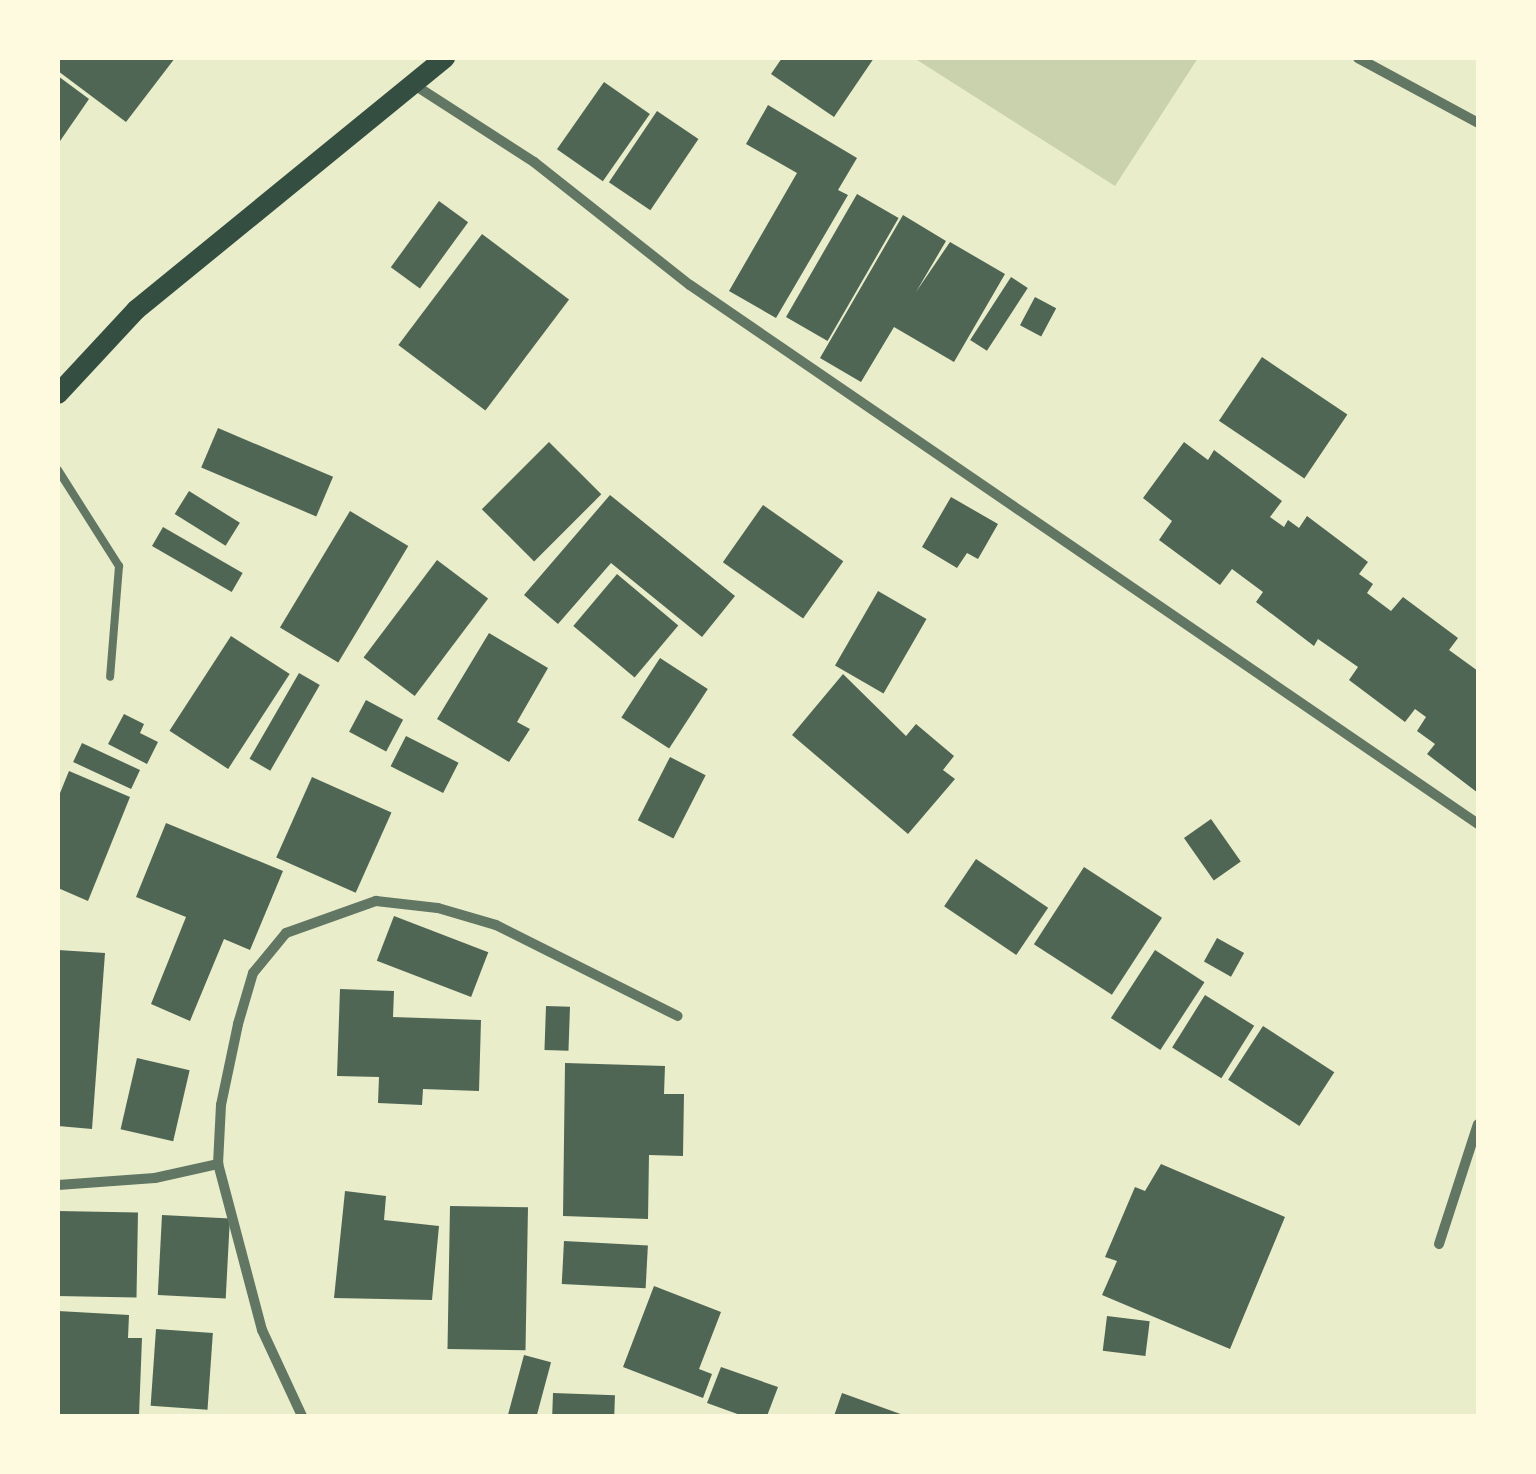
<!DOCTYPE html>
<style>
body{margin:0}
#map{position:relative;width:1536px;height:1474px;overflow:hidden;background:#e9edc9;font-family:Roboto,sans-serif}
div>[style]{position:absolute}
.green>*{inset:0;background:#cad2ad}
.building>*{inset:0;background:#4f6655;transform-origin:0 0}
.service>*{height:8px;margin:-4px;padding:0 4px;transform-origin:4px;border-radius:4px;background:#617663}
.minor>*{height:10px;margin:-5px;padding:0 5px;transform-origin:5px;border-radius:5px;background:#617663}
.secondary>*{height:20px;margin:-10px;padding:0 10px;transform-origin:10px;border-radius:10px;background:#344e41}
span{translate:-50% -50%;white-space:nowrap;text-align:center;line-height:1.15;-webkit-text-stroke:8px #fefae0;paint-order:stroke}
.frame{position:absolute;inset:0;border:60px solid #fefae0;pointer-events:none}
</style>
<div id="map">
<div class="green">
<div style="clip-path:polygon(914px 58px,1198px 58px,1115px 186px)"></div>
</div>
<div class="building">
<div style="clip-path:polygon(58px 58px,175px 58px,126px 122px,58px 71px)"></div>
<div style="clip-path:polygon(782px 58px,874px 58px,834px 117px,771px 74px)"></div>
<div style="clip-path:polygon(58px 76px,89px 99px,58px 144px)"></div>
<div style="left:604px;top:82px;width:56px;height:82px;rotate:35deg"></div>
<div style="clip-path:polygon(768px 105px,857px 158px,838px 190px,848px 195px,776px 318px,729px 291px,797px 173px,746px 144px)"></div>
<div style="left:657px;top:111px;width:50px;height:86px;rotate:34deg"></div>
<div style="left:857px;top:194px;width:48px;height:142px;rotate:30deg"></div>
<div style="left:439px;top:201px;width:36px;height:82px;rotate:36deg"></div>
<div style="clip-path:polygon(903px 215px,946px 241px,916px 292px,950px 242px,1005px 274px,954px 362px,894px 327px,861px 382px,820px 358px)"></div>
<div style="left:482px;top:234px;width:109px;height:139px;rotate:37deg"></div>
<div style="left:1011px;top:277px;width:20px;height:75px;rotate:33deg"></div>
<div style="left:1035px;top:297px;width:24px;height:32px;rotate:28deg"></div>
<div style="left:1262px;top:357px;width:103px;height:77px;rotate:34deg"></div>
<div style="left:218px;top:428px;width:125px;height:43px;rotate:23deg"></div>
<div style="left:549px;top:442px;width:74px;height:95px;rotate:45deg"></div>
<div style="clip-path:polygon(1184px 442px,1208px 460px,1214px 450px,1282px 501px,1270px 517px,1284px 527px,1288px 520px,1299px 528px,1307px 516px,1368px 562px,1359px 574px,1373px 584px,1367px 593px,1391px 611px,1403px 597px,1458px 638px,1449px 650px,1478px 671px,1478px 793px,1427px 754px,1435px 744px,1417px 731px,1426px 717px,1415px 709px,1405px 722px,1349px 680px,1358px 667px,1318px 639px,1314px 646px,1256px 602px,1263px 592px,1232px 569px,1220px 585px,1159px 540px,1172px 521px,1143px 498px)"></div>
<div style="left:189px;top:491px;width:60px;height:27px;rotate:32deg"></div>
<div style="clip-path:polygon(610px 495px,735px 596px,702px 637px,611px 563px,558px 624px,524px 595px)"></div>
<div style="clip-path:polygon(951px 497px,998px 524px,978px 559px,967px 553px,957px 568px,922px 547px)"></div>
<div style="left:763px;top:505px;width:98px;height:70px;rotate:35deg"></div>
<div style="left:350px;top:511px;width:68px;height:136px;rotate:31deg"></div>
<div style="left:163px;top:527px;width:92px;height:22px;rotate:30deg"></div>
<div style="left:437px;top:560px;width:64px;height:122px;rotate:37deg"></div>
<div style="left:617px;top:574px;width:80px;height:68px;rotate:40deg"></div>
<div style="left:878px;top:591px;width:56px;height:86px;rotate:30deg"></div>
<div style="clip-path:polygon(489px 633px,548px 668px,517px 722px,530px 729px,509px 762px,437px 719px)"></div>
<div style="left:231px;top:636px;width:70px;height:113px;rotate:33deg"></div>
<div style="left:660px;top:658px;width:57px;height:71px;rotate:33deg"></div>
<div style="left:299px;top:673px;width:24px;height:99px;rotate:30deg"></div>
<div style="clip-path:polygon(843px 674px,906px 736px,916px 724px,954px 756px,943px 770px,955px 779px,908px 834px,792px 735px)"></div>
<div style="left:366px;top:700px;width:42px;height:36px;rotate:28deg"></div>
<div style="clip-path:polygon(124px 714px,144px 724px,140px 733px,158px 742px,147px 764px,108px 744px)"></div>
<div style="left:406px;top:736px;width:59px;height:34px;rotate:27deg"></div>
<div style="left:82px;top:743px;width:64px;height:21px;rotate:25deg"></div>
<div style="left:670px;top:757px;width:40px;height:71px;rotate:27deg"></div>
<div style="clip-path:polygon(69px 771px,130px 797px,88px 901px,58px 888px,58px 798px)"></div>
<div style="left:312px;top:777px;width:87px;height:88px;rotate:24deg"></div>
<div style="left:1211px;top:819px;width:52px;height:33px;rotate:55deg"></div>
<div style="clip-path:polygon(166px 823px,283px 871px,250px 950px,224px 939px,190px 1021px,151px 1004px,186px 917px,136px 897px)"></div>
<div style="left:976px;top:859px;width:87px;height:57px;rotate:34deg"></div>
<div style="left:1084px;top:867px;width:93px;height:92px;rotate:33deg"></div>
<div style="left:394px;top:916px;width:101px;height:48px;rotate:21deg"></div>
<div style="left:1217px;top:938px;width:31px;height:27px;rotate:29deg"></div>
<div style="clip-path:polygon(58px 950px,105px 953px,92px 1129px,58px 1126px)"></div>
<div style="left:1155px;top:950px;width:59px;height:81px;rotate:33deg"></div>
<div style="clip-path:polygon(340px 989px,394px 991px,393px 1017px,481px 1020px,479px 1091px,423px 1089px,422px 1105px,378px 1103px,379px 1077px,337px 1076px)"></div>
<div style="left:1205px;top:995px;width:58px;height:62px;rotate:32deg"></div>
<div style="left:546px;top:1006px;width:24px;height:44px;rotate:2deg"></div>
<div style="left:1263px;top:1026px;width:85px;height:64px;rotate:33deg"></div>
<div style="left:137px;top:1058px;width:54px;height:73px;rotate:13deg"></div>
<div style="clip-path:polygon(565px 1063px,665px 1066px,664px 1094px,684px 1094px,683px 1156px,649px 1155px,648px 1219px,563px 1216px)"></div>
<div style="clip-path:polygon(1161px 1164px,1285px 1217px,1230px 1349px,1102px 1295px,1117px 1261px,1105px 1257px,1135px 1187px,1145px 1191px)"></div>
<div style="clip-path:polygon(345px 1191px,386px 1196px,384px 1220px,439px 1226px,432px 1300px,334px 1298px)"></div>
<div style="left:450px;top:1206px;width:78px;height:143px;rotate:1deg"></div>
<div style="left:58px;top:1211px;width:80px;height:85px;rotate:1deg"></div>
<div style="left:162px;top:1215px;width:68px;height:80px;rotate:3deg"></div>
<div style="left:564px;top:1241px;width:84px;height:43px;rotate:3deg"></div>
<div style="clip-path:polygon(654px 1286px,721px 1312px,699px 1369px,712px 1374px,703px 1398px,623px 1367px)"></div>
<div style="clip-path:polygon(58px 1311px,129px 1315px,128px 1338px,142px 1338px,139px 1416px,58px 1416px)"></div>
<div style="left:1107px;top:1316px;width:43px;height:35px;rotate:7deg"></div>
<div style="left:156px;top:1329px;width:57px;height:77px;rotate:4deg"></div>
<div style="left:524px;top:1355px;width:28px;height:63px;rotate:15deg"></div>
<div style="clip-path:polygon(721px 1367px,778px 1387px,767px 1416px,743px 1416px,707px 1403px)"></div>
<div style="left:553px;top:1393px;width:62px;height:23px;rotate:2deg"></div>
<div style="clip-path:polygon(842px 1393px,906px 1416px,834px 1416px)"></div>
</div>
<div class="service">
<div style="left:58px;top:470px;width:114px;rotate:57.6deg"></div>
<div style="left:119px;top:566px;width:111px;rotate:94.6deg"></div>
</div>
<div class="minor">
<div style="left:1358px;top:58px;width:136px;rotate:28.4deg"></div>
<div style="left:413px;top:84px;width:144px;rotate:32.8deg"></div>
<div style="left:534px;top:162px;width:199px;rotate:38.3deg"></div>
<div style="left:690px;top:285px;width:955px;rotate:34.37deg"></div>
<div style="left:58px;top:1185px;width:97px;rotate:-4.1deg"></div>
<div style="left:155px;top:1178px;width:65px;rotate:-12.5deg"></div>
<div style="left:1439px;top:1244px;width:126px;rotate:-72deg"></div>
<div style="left:302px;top:1416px;width:95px;rotate:-114.9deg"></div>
<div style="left:262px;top:1330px;width:172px;rotate:-104.8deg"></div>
<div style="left:218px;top:1164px;width:59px;rotate:-87.1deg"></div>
<div style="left:221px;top:1105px;width:83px;rotate:-78.1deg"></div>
<div style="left:238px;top:1024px;width:53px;rotate:-73.6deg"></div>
<div style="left:253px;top:973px;width:52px;rotate:-50.5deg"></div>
<div style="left:286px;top:933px;width:96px;rotate:-19.6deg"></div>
<div style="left:376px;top:901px;width:62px;rotate:6.4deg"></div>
<div style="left:438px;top:908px;width:60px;rotate:16.3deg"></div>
<div style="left:496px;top:925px;width:203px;rotate:26.6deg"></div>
</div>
<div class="secondary">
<div style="left:58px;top:394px;width:115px;rotate:-47.1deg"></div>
<div style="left:136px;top:310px;width:399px;rotate:-39.2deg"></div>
</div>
<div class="frame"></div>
</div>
